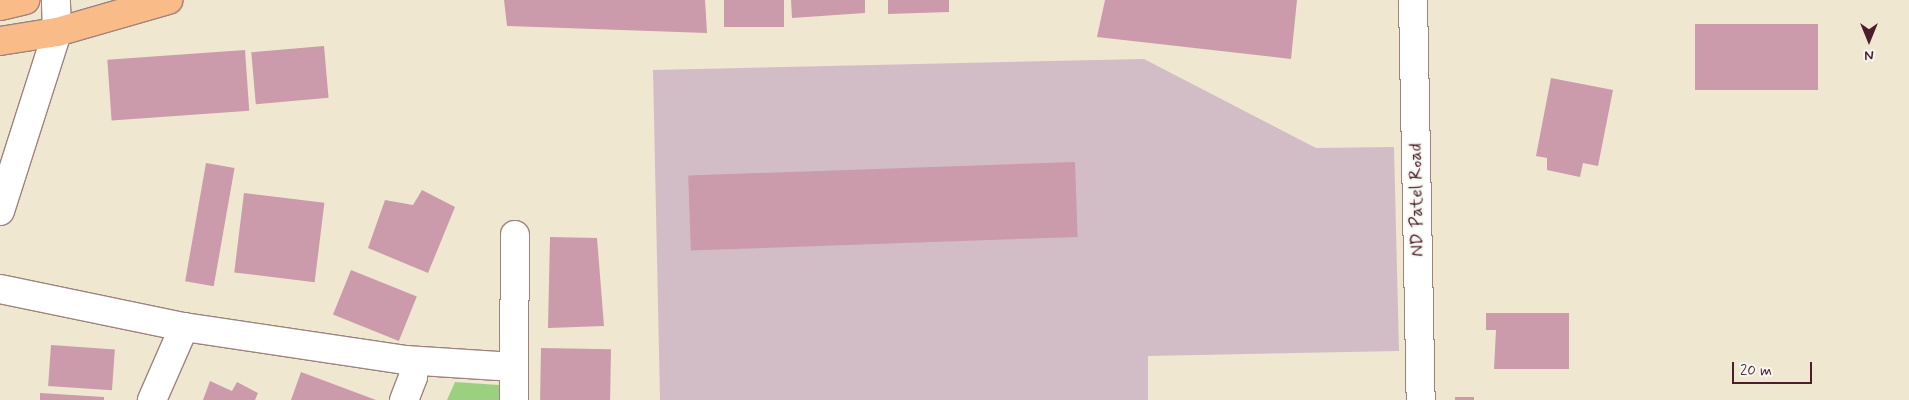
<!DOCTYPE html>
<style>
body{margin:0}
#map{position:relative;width:1909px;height:400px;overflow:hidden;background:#f0e7d0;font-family:Mynerve,sans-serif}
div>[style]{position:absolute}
.industrial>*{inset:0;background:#d2bdc6}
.green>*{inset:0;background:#9cd081}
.building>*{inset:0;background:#cb9aab;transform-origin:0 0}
.roads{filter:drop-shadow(1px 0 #9d837e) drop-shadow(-1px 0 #9d837e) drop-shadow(0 1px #9d837e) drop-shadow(0 -1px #9d837e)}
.street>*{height:28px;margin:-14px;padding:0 14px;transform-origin:14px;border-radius:14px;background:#fff}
.highway>*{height:28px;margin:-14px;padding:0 14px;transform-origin:14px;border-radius:14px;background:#f9bc89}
span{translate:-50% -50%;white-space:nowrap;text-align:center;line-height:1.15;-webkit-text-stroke:4px #f6f6f2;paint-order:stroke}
.street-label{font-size:18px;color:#4a1f2b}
.north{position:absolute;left:1844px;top:15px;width:50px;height:50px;-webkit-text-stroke:4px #f6f6f2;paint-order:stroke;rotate:180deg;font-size:14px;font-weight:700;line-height:20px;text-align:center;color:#4a1f2b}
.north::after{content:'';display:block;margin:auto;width:18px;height:22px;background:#4a1f2b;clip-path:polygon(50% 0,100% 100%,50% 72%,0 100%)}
.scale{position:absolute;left:1732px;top:362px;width:80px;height:22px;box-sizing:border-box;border:2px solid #4a1f2b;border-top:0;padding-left:6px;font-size:15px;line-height:18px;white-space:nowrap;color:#4a1f2b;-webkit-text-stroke:4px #f6f6f2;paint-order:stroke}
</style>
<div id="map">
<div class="industrial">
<div style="clip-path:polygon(1144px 59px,1316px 148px,1394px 147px,1399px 351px,1148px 356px,1148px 400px,660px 400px,653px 70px)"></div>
</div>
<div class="green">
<div style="clip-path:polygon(455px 382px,514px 386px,513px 400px,447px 400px)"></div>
</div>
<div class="building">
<div style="clip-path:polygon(504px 0,705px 0,707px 33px,507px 26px)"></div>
<div style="left:724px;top:0;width:60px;height:27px"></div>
<div style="clip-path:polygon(791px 0,865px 0,865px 13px,792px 18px)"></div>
<div style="clip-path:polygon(888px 0,949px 0,949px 12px,888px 14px)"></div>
<div style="clip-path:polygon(1105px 0,1297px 0,1291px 59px,1097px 37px)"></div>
<div style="left:1695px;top:24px;width:123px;height:66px"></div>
<div style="left:324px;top:46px;width:52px;height:73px;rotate:85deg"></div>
<div style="left:245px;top:50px;width:61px;height:138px;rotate:86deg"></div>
<div style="clip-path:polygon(1551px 78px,1613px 90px,1598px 166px,1583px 163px,1580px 177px,1547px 170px,1547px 158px,1536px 156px)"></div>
<div style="left:1075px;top:162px;width:75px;height:387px;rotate:88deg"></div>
<div style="left:206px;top:163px;width:29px;height:120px;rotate:10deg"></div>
<div style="clip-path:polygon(422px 190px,455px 207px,428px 273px,368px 248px,385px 200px,413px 205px)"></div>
<div style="left:244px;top:193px;width:81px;height:80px;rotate:7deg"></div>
<div style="clip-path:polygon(550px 237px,597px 238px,604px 326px,548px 328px)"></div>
<div style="left:351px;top:270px;width:71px;height:48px;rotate:22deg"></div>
<div style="clip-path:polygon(1486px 313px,1569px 313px,1569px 369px,1494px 369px,1496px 330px,1486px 330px)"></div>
<div style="left:51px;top:345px;width:64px;height:41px;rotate:4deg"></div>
<div style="left:541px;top:348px;width:70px;height:52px;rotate:1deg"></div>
<div style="clip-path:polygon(301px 372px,376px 400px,291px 400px)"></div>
<div style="clip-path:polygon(210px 381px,232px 391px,237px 382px,258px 393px,255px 400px,203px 400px)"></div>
<div style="clip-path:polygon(40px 393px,104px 397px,104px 400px,40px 400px)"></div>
<div style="left:1455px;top:397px;width:19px;height:3px"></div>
</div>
<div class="roads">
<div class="street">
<div style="left:1413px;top:0;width:400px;rotate:88.9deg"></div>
<div style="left:0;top:211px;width:188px;rotate:-72.3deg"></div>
<div style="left:57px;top:32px;width:32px;rotate:-92deg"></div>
<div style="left:0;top:289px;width:188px;rotate:11.7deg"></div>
<div style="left:184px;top:327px;width:80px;rotate:113.7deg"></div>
<div style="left:184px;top:327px;width:223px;rotate:8.5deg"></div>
<div style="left:405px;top:360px;width:10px;rotate:37deg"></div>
<div style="left:413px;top:366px;width:11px;rotate:90deg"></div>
<div style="left:413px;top:377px;width:25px;rotate:111deg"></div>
<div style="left:405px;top:360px;width:109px;rotate:3.7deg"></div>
<div style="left:514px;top:400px;width:165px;rotate:-89.7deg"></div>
</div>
<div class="highway">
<div style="left:0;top:6px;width:26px;rotate:-13deg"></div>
<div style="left:0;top:41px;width:58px;rotate:-9deg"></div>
<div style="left:57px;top:32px;width:116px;rotate:-16.1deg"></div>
</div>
</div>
<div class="street-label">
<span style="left:1417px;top:200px;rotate:-91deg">ND Patel Road</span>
</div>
<div class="north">N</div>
<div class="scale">20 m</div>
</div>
